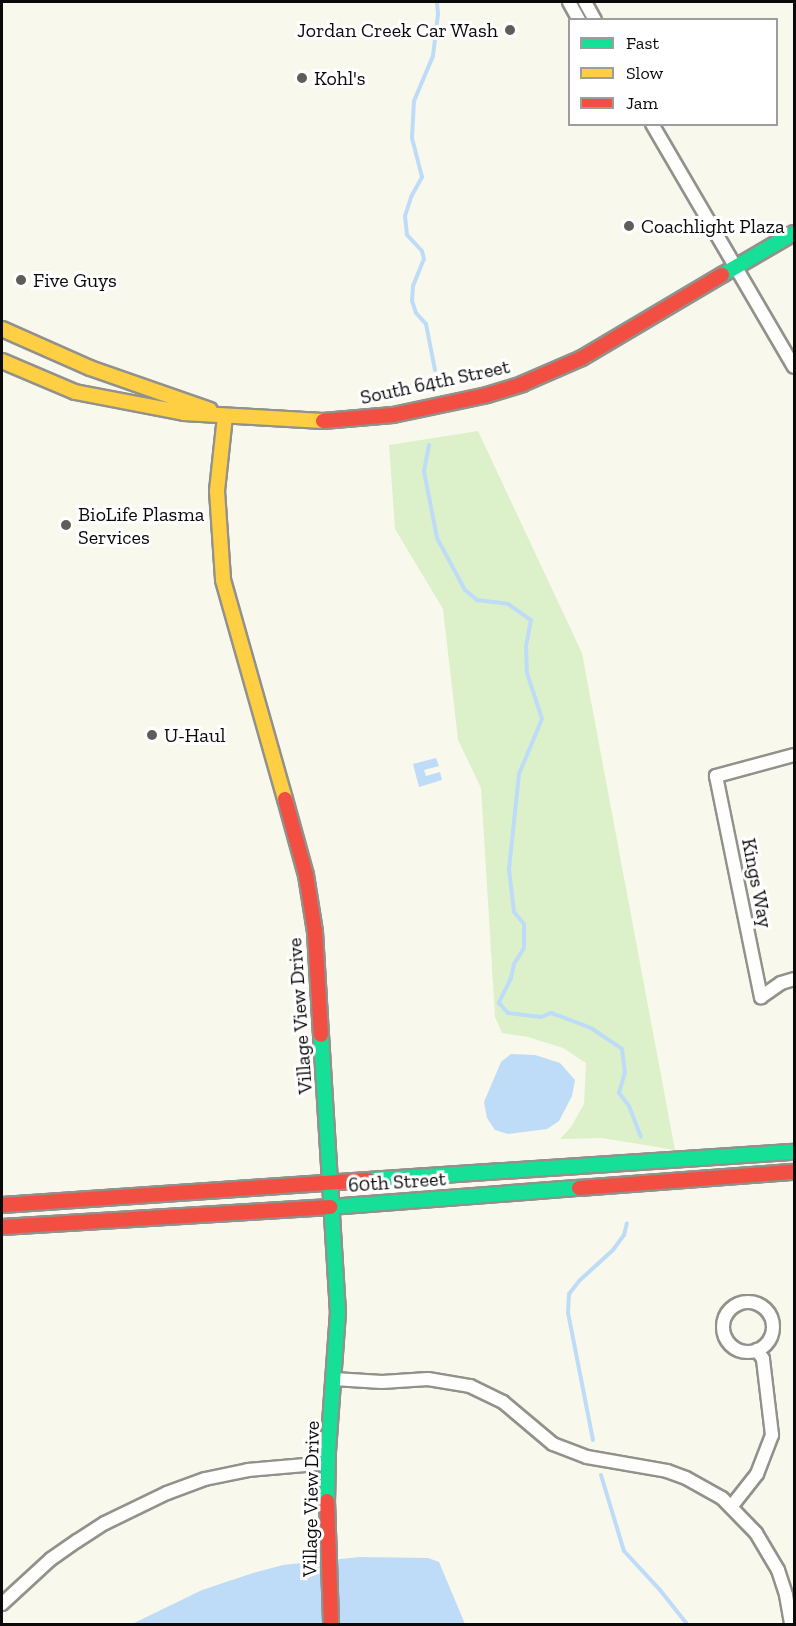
<!DOCTYPE html>
<style>
body{margin:0}
#map{position:relative;width:796px;height:1626px;overflow:hidden;background:#f9f8ec;font-family:"Zilla Slab",serif}
div>[style]{position:absolute}
.green>*{inset:0;background:#dcf1c9}
.water>*{inset:0;background:#bedcf7}
.stream>*{height:4px;margin:-2px;padding:0 2px;transform-origin:2px;border-radius:2px;background:#bedcf7}
.roads{filter:drop-shadow(2px 0 #92918c) drop-shadow(-2px 0 #92918c) drop-shadow(0 2px #92918c) drop-shadow(0 -2px #92918c)}
.street>*{height:12px;margin:-6px;padding:0 6px;transform-origin:6px;border-radius:6px;background:#fefefc}
.street>.ring{margin:-6px;padding:0;box-sizing:content-box;background:none;border:12px solid #fefefc;border-radius:50%}
.fast>*{height:14px;margin:-7px;padding:0 7px;transform-origin:7px;border-radius:7px;background:#16e098}
.slow>*{height:14px;margin:-7px;padding:0 7px;transform-origin:7px;border-radius:7px;background:#ffcf43}
.jam>*{height:14px;margin:-7px;padding:0 7px;transform-origin:7px;border-radius:7px;background:#f24e42}
.dots>*{width:16px;height:16px;translate:-50% -50%;box-sizing:border-box;border:3px solid #fff;border-radius:50%}
span{translate:-50% -50%;white-space:nowrap;text-align:center;line-height:1.15;-webkit-text-stroke:6px #fff;paint-order:stroke}
.poi-label{font-size:20px;color:#0a0a0a}
.right{translate:-100% -50%;text-align:right}
.left{translate:0 -50%;text-align:left}
.street-label{font-size:20px;color:#0a0a0a}
.frame{position:absolute;inset:0;border:3px solid #0a0a0a;pointer-events:none}
.legend{position:absolute;left:568px;top:18px;width:210px;height:108px;box-sizing:border-box;background:#fff;border:2px solid #9d9d9d;margin:0;padding:8px 10px;list-style:none;font-size:18px;color:#0a0a0a}
.legend li{display:flex;align-items:center;gap:12px;height:30px}
.legend b{width:30px;border:2px solid #9d9d9d}
</style>
<div id="map">
<div class="green">
<div style="clip-path:polygon(478px 431px,582px 653px,675px 1150px,602px 1138px,560px 1139px,571px 1127px,584px 1104px,586px 1063px,563px 1048px,528px 1037px,502px 1033px,495px 1017px,481px 788px,458px 740px,443px 609px,395px 529px,389px 445px)"></div>
</div>
<div class="water">
<div style="clip-path:polygon(436px 758px,439px 766px,424px 770px,426px 776px,440px 772px,442px 780px,419px 787px,413px 764px)"></div>
<div style="clip-path:polygon(511px 1054px,535px 1055px,560px 1063px,575px 1080px,572px 1096px,559px 1121px,547px 1129px,508px 1134px,495px 1130px,487px 1118px,484px 1102px,501px 1062px)"></div>
<div style="clip-path:polygon(360px 1557px,428px 1558px,439px 1562px,465px 1624px,132px 1624px,202px 1590px,253px 1573px,283px 1565px)"></div>
</div>
<div class="stream">
<div style="left:435px;top:370px;width:47px;rotate:-101.1deg"></div>
<div style="left:426px;top:324px;width:15px;rotate:-132deg"></div>
<div style="left:416px;top:313px;width:13px;rotate:-108deg"></div>
<div style="left:412px;top:301px;width:15px;rotate:-86deg"></div>
<div style="left:413px;top:286px;width:29px;rotate:-68deg"></div>
<div style="left:424px;top:259px;width:8px;rotate:-104deg"></div>
<div style="left:422px;top:251px;width:22px;rotate:-133deg"></div>
<div style="left:407px;top:235px;width:19px;rotate:-96deg"></div>
<div style="left:405px;top:216px;width:20px;rotate:-72deg"></div>
<div style="left:411px;top:197px;width:23px;rotate:-61deg"></div>
<div style="left:422px;top:177px;width:40px;rotate:-104.4deg"></div>
<div style="left:412px;top:138px;width:37px;rotate:-87deg"></div>
<div style="left:414px;top:101px;width:49px;rotate:-67.1deg"></div>
<div style="left:433px;top:56px;width:42px;rotate:-83.2deg"></div>
<div style="left:438px;top:14px;width:12px;rotate:-95deg"></div>
<div style="left:429px;top:445px;width:26px;rotate:101deg"></div>
<div style="left:424px;top:471px;width:68px;rotate:79deg"></div>
<div style="left:437px;top:538px;width:59px;rotate:61.7deg"></div>
<div style="left:465px;top:590px;width:16px;rotate:40deg"></div>
<div style="left:477px;top:600px;width:31px;rotate:7deg"></div>
<div style="left:508px;top:604px;width:28px;rotate:35deg"></div>
<div style="left:531px;top:620px;width:26px;rotate:101deg"></div>
<div style="left:526px;top:646px;width:27px;rotate:88deg"></div>
<div style="left:527px;top:673px;width:48px;rotate:71.9deg"></div>
<div style="left:542px;top:719px;width:60px;rotate:112.7deg"></div>
<div style="left:519px;top:774px;width:96px;rotate:96deg"></div>
<div style="left:509px;top:869px;width:43px;rotate:83.4deg"></div>
<div style="left:514px;top:912px;width:16px;rotate:50deg"></div>
<div style="left:524px;top:924px;width:24px;rotate:90deg"></div>
<div style="left:524px;top:948px;width:19px;rotate:122deg"></div>
<div style="left:514px;top:964px;width:14px;rotate:102deg"></div>
<div style="left:511px;top:978px;width:28px;rotate:116deg"></div>
<div style="left:499px;top:1003px;width:13px;rotate:48deg"></div>
<div style="left:508px;top:1013px;width:33px;rotate:7deg"></div>
<div style="left:541px;top:1017px;width:11px;rotate:-22deg"></div>
<div style="left:551px;top:1013px;width:23px;rotate:20deg"></div>
<div style="left:573px;top:1021px;width:19px;rotate:21deg"></div>
<div style="left:591px;top:1028px;width:37px;rotate:34deg"></div>
<div style="left:622px;top:1049px;width:23px;rotate:83deg"></div>
<div style="left:625px;top:1072px;width:22px;rotate:106deg"></div>
<div style="left:619px;top:1093px;width:16px;rotate:52deg"></div>
<div style="left:629px;top:1106px;width:33px;rotate:69deg"></div>
<div style="left:593px;top:1440px;width:129px;rotate:-101.1deg"></div>
<div style="left:568px;top:1313px;width:19px;rotate:-87deg"></div>
<div style="left:569px;top:1294px;width:16px;rotate:-52deg"></div>
<div style="left:579px;top:1281px;width:46px;rotate:-42.4deg"></div>
<div style="left:613px;top:1250px;width:19px;rotate:-54deg"></div>
<div style="left:624px;top:1235px;width:12px;rotate:-76deg"></div>
<div style="left:601px;top:1475px;width:79px;rotate:73.2deg"></div>
<div style="left:624px;top:1551px;width:53px;rotate:47.3deg"></div>
<div style="left:660px;top:1590px;width:43px;rotate:51.5deg"></div>
</div>
<div class="roads">
<div class="street">
<div style="left:569px;top:2px;width:21px;rotate:61deg"></div>
<div style="left:585px;top:2px;width:21px;rotate:61deg"></div>
<div style="left:652px;top:124px;width:281px;rotate:59.7deg"></div>
<div style="left:794px;top:755px;width:81px;rotate:164.9deg"></div>
<div style="left:716px;top:776px;width:226px;rotate:78.5deg"></div>
<div style="left:761px;top:997px;width:24px;rotate:-35deg"></div>
<div style="left:781px;top:983px;width:14px;rotate:-17deg"></div>
<div class="ring" style="left:723px;top:1302px;width:38px;height:38px"></div>
<div style="left:334px;top:1379px;width:48px;rotate:3.6deg"></div>
<div style="left:382px;top:1382px;width:46px;rotate:-3.7deg"></div>
<div style="left:428px;top:1379px;width:43px;rotate:9.5deg"></div>
<div style="left:470px;top:1386px;width:37px;rotate:26deg"></div>
<div style="left:503px;top:1402px;width:65px;rotate:40deg"></div>
<div style="left:553px;top:1444px;width:36px;rotate:21deg"></div>
<div style="left:587px;top:1457px;width:81px;rotate:9.9deg"></div>
<div style="left:667px;top:1471px;width:20px;rotate:20deg"></div>
<div style="left:686px;top:1478px;width:41px;rotate:29.1deg"></div>
<div style="left:722px;top:1498px;width:49px;rotate:45.8deg"></div>
<div style="left:756px;top:1533px;width:43px;rotate:59.3deg"></div>
<div style="left:778px;top:1570px;width:26px;rotate:72deg"></div>
<div style="left:786px;top:1595px;width:29px;rotate:80deg"></div>
<div style="left:731px;top:1507px;width:42px;rotate:-51.8deg"></div>
<div style="left:757px;top:1474px;width:42px;rotate:-69deg"></div>
<div style="left:772px;top:1435px;width:77px;rotate:-96.8deg"></div>
<div style="left:763px;top:1359px;width:11px;rotate:-124deg"></div>
<div style="left:2px;top:1604px;width:67px;rotate:-42.6deg"></div>
<div style="left:51px;top:1559px;width:32px;rotate:-35deg"></div>
<div style="left:77px;top:1541px;width:33px;rotate:-33deg"></div>
<div style="left:105px;top:1523px;width:69px;rotate:-25.8deg"></div>
<div style="left:167px;top:1493px;width:40px;rotate:-20.2deg"></div>
<div style="left:205px;top:1479px;width:44px;rotate:-11.8deg"></div>
<div style="left:248px;top:1470px;width:80px;rotate:-5deg"></div>
</div>
<div class="fast">
<div style="left:722px;top:275px;width:83px;rotate:-30.3deg"></div>
<div style="left:321px;top:1035px;width:278px;rotate:86.5deg"></div>
<div style="left:338px;top:1312px;width:139px;rotate:94.1deg"></div>
<div style="left:328px;top:1451px;width:50px;rotate:91.1deg"></div>
<div style="left:368px;top:1180px;width:427px;rotate:-3.8deg"></div>
<div style="left:330px;top:1207px;width:250px;rotate:-4.4deg"></div>
</div>
<div class="slow">
<div style="left:2px;top:329px;width:96px;rotate:23.9deg"></div>
<div style="left:90px;top:368px;width:127px;rotate:19.3deg"></div>
<div style="left:2px;top:361px;width:79px;rotate:23deg"></div>
<div style="left:75px;top:392px;width:111px;rotate:10.9deg"></div>
<div style="left:184px;top:413px;width:139px;rotate:3.3deg"></div>
<div style="left:225px;top:416px;width:75px;rotate:96.1deg"></div>
<div style="left:217px;top:491px;width:89px;rotate:86.1deg"></div>
<div style="left:223px;top:580px;width:228px;rotate:74.2deg"></div>
</div>
<div class="jam">
<div style="left:323px;top:421px;width:70px;rotate:-4.9deg"></div>
<div style="left:393px;top:415px;width:96px;rotate:-12deg"></div>
<div style="left:487px;top:395px;width:37px;rotate:-17deg"></div>
<div style="left:522px;top:384px;width:65px;rotate:-23.4deg"></div>
<div style="left:582px;top:358px;width:163px;rotate:-30.7deg"></div>
<div style="left:285px;top:799px;width:79px;rotate:74.6deg"></div>
<div style="left:306px;top:875px;width:58px;rotate:81deg"></div>
<div style="left:315px;top:932px;width:103px;rotate:86.7deg"></div>
<div style="left:579px;top:1188px;width:216px;rotate:-4.3deg"></div>
<div style="left:2px;top:1205px;width:367px;rotate:-3.9deg"></div>
<div style="left:2px;top:1227px;width:329px;rotate:-3.5deg"></div>
<div style="left:327px;top:1501px;width:123px;rotate:88.1deg"></div>
</div>
</div>
<div class="dots">
<div style="left:510px;top:30px;background:#5e5d59"></div>
<div style="left:302px;top:78px;background:#5e5d59"></div>
<div style="left:629px;top:226px;background:#5e5d59"></div>
<div style="left:21px;top:280px;background:#5e5d59"></div>
<div style="left:66px;top:525px;background:#5e5d59"></div>
<div style="left:152px;top:735px;background:#5e5d59"></div>
</div>
<div class="poi-label">
<span class="right" style="left:498px;top:30px">Jordan Creek Car Wash</span>
<span class="left" style="left:314px;top:78px">Kohl's</span>
<span class="left" style="left:641px;top:226px">Coachlight Plaza</span>
<span class="left" style="left:33px;top:280px">Five Guys</span>
<span class="left" style="left:78px;top:526px">BioLife Plasma<br>Services</span>
<span class="left" style="left:164px;top:735px">U-Haul</span>
</div>
<div class="street-label">
<span style="left:435px;top:382px;rotate:-12deg">South 64th Street</span>
<span style="left:757px;top:883px;rotate:79deg">Kings Way</span>
<span style="left:300px;top:1016px;rotate:-94deg">Village View Drive</span>
<span style="left:397px;top:1182px;rotate:-4deg">60th Street</span>
<span style="left:311px;top:1499px;rotate:-89deg">Village View Drive</span>
</div>
<div class="frame"></div>
<ul class="legend">
<li><b style="height:8px;background:#16e098"></b>Fast</li>
<li><b style="height:8px;background:#ffcf43"></b>Slow</li>
<li><b style="height:8px;background:#f24e42"></b>Jam</li>
</ul>
</div>
